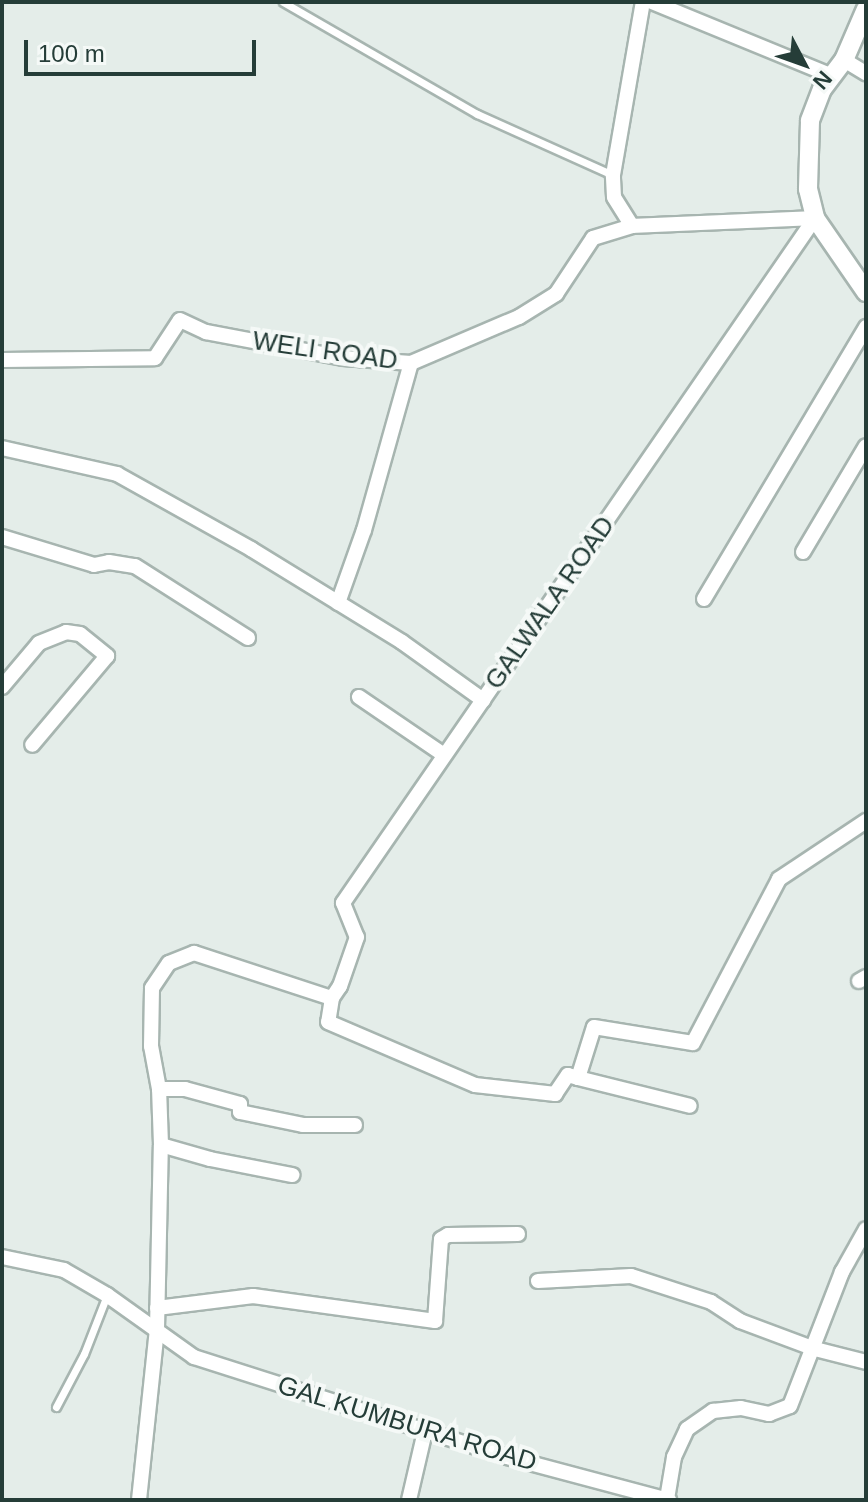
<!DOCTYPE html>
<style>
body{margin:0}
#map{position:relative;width:868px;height:1502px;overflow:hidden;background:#e4ede9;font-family:Helvetica,sans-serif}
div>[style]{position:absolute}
.roads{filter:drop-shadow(2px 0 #a7b5b0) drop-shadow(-2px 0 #a7b5b0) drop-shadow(0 2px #a7b5b0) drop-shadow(0 -2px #a7b5b0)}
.lane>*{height:7px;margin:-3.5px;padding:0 3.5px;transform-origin:3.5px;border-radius:3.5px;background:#fff}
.street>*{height:14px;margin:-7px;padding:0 7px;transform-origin:7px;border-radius:7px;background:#fff}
.secondary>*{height:18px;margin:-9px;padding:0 9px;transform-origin:9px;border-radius:9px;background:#fff}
span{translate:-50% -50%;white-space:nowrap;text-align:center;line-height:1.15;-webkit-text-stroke:8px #f5f9f7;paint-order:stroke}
.street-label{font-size:26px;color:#253d38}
.frame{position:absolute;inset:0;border:4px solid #253d38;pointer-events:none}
.north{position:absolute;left:764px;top:24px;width:80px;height:80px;-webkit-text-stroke:6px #f5f9f7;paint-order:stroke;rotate:131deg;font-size:22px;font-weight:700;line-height:32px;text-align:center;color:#253d38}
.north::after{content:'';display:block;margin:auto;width:28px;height:36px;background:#253d38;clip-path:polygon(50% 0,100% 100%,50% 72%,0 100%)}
.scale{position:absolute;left:24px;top:40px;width:232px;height:36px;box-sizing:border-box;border:4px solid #253d38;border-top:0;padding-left:10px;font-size:24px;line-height:28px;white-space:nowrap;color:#253d38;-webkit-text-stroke:6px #f5f9f7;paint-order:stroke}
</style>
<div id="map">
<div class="roads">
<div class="lane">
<div style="left:283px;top:2px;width:224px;rotate:30deg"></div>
<div style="left:477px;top:114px;width:149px;rotate:24.2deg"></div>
<div style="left:56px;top:1407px;width:60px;rotate:-62.2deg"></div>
<div style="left:84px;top:1354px;width:63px;rotate:-68.7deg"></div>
</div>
<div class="street">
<div style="left:652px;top:2px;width:195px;rotate:22.3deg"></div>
<div style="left:844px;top:60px;width:26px;rotate:31deg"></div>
<div style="left:815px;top:218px;width:832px;rotate:124.57deg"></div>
<div style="left:343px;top:903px;width:37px;rotate:68deg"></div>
<div style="left:357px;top:937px;width:52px;rotate:109.1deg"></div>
<div style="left:340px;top:986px;width:14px;rotate:124deg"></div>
<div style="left:332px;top:998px;width:24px;rotate:99deg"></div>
<div style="left:328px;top:1022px;width:160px;rotate:23.2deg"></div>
<div style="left:475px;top:1085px;width:81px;rotate:6.4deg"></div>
<div style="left:555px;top:1094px;width:23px;rotate:-56deg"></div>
<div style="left:568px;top:1075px;width:10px;rotate:17deg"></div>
<div style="left:578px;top:1078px;width:53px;rotate:-72.6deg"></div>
<div style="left:594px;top:1027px;width:100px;rotate:9.2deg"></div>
<div style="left:693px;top:1043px;width:185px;rotate:-62.3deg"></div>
<div style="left:779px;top:879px;width:105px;rotate:-33.7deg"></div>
<div style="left:632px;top:226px;width:34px;rotate:-122deg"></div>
<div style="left:614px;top:197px;width:22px;rotate:-93deg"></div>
<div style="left:613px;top:175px;width:176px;rotate:-80.2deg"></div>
<div style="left:2px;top:360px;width:153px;rotate:-0.7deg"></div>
<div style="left:155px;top:358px;width:45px;rotate:-56.7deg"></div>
<div style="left:180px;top:320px;width:29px;rotate:25deg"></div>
<div style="left:206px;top:332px;width:139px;rotate:10.7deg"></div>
<div style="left:343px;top:358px;width:68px;rotate:4.2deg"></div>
<div style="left:411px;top:363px;width:117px;rotate:-23.1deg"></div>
<div style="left:519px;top:317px;width:44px;rotate:-31.9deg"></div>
<div style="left:556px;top:294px;width:67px;rotate:-56.5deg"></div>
<div style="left:593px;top:238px;width:41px;rotate:-17.1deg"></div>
<div style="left:632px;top:226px;width:183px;rotate:-2.5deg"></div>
<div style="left:2px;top:448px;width:118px;rotate:12.7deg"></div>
<div style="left:117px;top:474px;width:154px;rotate:29.2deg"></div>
<div style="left:251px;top:549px;width:177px;rotate:31.6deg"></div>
<div style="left:402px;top:642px;width:100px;rotate:35.6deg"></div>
<div style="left:2px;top:537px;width:96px;rotate:16.9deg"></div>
<div style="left:94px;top:565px;width:15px;rotate:-11deg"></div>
<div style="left:109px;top:562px;width:26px;rotate:9deg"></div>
<div style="left:135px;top:566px;width:134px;rotate:32.5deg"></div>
<div style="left:803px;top:552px;width:123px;rotate:-59.3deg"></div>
<div style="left:704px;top:599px;width:317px;rotate:-59.2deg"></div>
<div style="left:338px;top:603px;width:77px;rotate:-70.4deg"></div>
<div style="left:364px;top:530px;width:173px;rotate:-74.3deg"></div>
<div style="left:2px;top:687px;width:57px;rotate:-49.9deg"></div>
<div style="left:39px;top:643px;width:29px;rotate:-22deg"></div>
<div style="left:66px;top:632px;width:14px;rotate:8deg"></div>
<div style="left:80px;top:634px;width:35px;rotate:39deg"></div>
<div style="left:107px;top:656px;width:116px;rotate:130.1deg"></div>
<div style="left:359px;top:697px;width:103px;rotate:34.3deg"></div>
<div style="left:859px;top:981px;width:8px;rotate:-30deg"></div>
<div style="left:578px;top:1078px;width:115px;rotate:14deg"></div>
<div style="left:159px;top:1089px;width:26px"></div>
<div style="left:185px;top:1089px;width:57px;rotate:15.3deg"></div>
<div style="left:240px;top:1104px;width:8px;rotate:90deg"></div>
<div style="left:240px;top:1112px;width:64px;rotate:11.7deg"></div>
<div style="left:303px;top:1125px;width:52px"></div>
<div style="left:161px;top:1145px;width:51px;rotate:15.9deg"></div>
<div style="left:210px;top:1159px;width:84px;rotate:11deg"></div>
<div style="left:2px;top:1257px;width:63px;rotate:11.8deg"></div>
<div style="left:64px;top:1270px;width:50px;rotate:30.2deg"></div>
<div style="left:107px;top:1295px;width:107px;rotate:35.5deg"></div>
<div style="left:194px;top:1357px;width:329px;rotate:17.7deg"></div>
<div style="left:507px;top:1457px;width:168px;rotate:14.9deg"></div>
<div style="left:538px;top:1281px;width:93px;rotate:-3.1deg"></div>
<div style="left:631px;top:1276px;width:84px;rotate:18deg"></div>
<div style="left:711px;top:1302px;width:35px;rotate:33deg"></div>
<div style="left:740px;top:1321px;width:80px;rotate:20.5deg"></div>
<div style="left:815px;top:1349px;width:53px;rotate:14.3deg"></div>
<div style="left:157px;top:1308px;width:97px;rotate:-7.1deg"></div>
<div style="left:253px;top:1296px;width:184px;rotate:7.8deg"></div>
<div style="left:435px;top:1321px;width:82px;rotate:-85.8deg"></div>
<div style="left:441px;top:1239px;width:8px;rotate:-30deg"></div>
<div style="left:448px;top:1235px;width:70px;rotate:-0.8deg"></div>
<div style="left:667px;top:1499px;width:43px;rotate:-80.5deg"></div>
<div style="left:674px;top:1457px;width:31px;rotate:-65deg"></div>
<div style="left:687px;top:1429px;width:32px;rotate:-35deg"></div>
<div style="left:713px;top:1411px;width:28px;rotate:-6deg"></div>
<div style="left:741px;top:1408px;width:29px;rotate:12deg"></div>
<div style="left:769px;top:1414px;width:22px;rotate:-21deg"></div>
<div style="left:790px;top:1406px;width:144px;rotate:-68.8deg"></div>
<div style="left:842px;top:1272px;width:49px;rotate:-60.8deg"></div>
<div style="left:139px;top:1500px;width:172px;rotate:-84deg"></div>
<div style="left:157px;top:1329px;width:184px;rotate:-88.8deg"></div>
<div style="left:161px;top:1145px;width:56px;rotate:-92deg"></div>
<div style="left:159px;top:1089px;width:44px;rotate:-100.5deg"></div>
<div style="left:151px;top:1046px;width:58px;rotate:-89deg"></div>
<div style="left:152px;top:988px;width:30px;rotate:-56deg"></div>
<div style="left:169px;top:963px;width:27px;rotate:-22deg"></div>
<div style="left:194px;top:953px;width:145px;rotate:18.1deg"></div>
<div style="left:409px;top:1500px;width:71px;rotate:-76.9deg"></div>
</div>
<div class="secondary">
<div style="left:866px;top:9px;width:56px;rotate:113.3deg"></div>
<div style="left:844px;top:60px;width:36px;rotate:127deg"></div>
<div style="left:822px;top:89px;width:34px;rotate:111deg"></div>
<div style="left:810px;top:121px;width:68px;rotate:91.7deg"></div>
<div style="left:808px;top:189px;width:30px;rotate:76deg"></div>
<div style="left:815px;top:218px;width:90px;rotate:55.4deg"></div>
</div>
</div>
<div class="street-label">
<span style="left:325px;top:351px;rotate:8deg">WELI ROAD</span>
<span style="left:550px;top:603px;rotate:-55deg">GALWALA ROAD</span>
<span style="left:407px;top:1424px;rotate:17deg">GAL KUMBURA ROAD</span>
</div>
<div class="frame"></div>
<div class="north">N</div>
<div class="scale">100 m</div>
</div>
